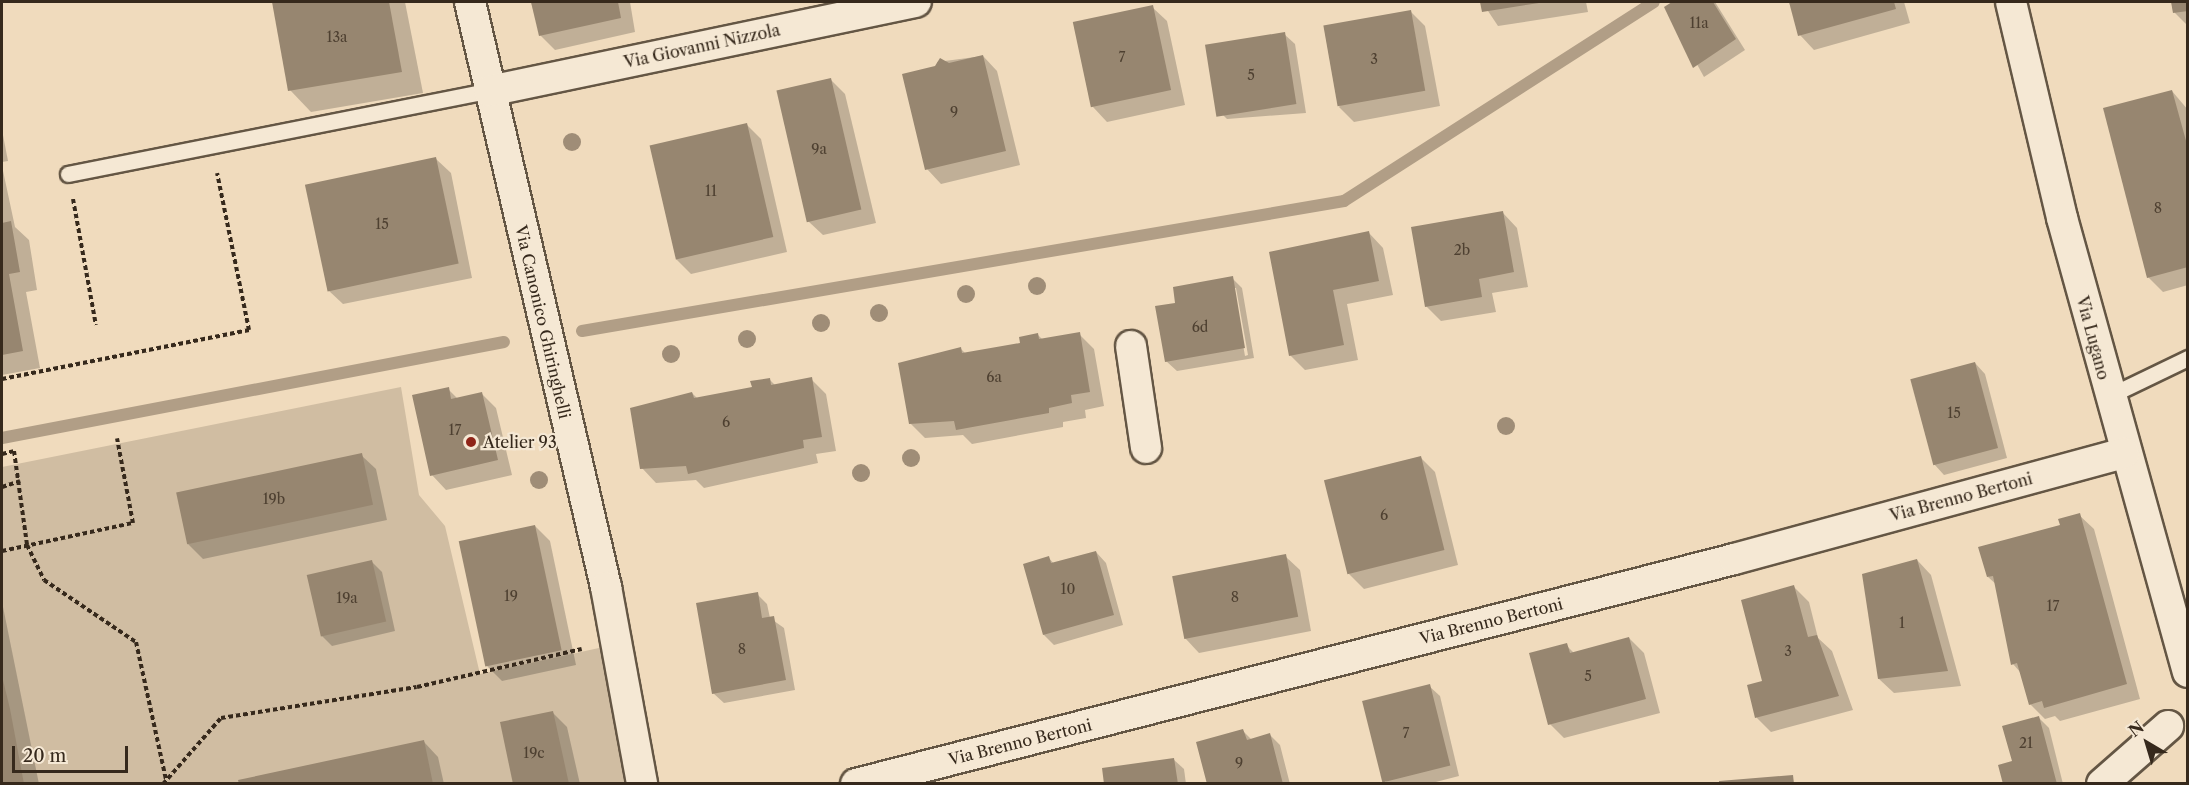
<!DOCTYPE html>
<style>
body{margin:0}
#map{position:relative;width:2189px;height:785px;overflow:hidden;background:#f0dbbd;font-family:"Libre Caslon Text",serif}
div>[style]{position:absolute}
.green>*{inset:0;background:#d0bda2}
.shadow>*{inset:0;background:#0003}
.stream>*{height:12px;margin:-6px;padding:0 6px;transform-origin:6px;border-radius:6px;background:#b19e86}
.building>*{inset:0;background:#978670;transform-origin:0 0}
.path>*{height:4px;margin-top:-2px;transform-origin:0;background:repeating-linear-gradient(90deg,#36291c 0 4.5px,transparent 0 7.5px)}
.roads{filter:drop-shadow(2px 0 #645644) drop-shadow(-2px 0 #645644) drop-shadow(0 2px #645644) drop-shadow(0 -2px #645644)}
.service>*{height:15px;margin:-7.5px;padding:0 7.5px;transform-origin:7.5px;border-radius:7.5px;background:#f5e8d4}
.minor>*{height:30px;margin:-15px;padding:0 15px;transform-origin:15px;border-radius:15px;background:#f5e8d4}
.trees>*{width:18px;height:18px;margin:-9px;border-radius:50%;background:#9f8d77}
.dots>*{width:16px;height:16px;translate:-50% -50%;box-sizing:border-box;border:3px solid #f5e8d4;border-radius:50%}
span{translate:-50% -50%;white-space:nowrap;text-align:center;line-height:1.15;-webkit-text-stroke:4.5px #f5e8d4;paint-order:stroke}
.number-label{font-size:14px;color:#4e4031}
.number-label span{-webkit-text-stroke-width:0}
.street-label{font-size:16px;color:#36291c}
.poi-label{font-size:16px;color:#36291c}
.left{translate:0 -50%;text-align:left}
.frame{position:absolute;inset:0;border:3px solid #36291c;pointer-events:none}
.north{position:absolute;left:2117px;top:713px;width:60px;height:60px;-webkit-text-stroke:4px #f5e8d4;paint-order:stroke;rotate:322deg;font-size:16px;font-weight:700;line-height:24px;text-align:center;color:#36291c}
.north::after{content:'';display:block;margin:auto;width:21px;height:27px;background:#36291c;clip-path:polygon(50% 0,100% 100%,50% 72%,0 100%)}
.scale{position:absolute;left:12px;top:746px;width:116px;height:27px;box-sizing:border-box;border:3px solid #36291c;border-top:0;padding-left:8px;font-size:18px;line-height:21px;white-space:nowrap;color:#36291c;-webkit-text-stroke:4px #f5e8d4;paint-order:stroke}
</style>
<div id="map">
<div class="green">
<div style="clip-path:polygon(401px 387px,419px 495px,445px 526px,480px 674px,608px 646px,637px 784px,2px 784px,2px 467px)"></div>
</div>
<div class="shadow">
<div style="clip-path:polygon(274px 2px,405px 2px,423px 93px,311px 112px,290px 90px)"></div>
<div style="clip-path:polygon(531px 2px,630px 2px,635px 32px,555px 50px,540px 35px)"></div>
<div style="clip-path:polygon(1482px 2px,1586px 2px,1588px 12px,1498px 26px)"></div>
<div style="clip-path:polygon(1675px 2px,1715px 2px,1745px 50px,1704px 77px,1666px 8px)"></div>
<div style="clip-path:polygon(1790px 2px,1904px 2px,1910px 23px,1814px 50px,1800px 35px)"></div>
<div style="clip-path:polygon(2173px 2px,2188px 2px,2188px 26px,2175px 13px)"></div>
<div style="clip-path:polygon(1152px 7px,1167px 21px,1185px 105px,1107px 122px,1093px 107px)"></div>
<div style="clip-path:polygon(1410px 11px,1425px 26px,1440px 106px,1354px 122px,1339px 107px)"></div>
<div style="clip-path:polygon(1284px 34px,1295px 44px,1306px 113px,1227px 119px,1217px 109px)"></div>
<div style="clip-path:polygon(983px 56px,997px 71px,1020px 165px,941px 184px,927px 169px,937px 62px)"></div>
<div style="clip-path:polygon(830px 79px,845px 94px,876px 223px,823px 235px,808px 221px,778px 91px)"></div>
<div style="clip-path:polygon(2172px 91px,2188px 110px,2188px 285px,2163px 292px,2148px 277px)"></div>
<div style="clip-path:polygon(746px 124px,761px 139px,787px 252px,691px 274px,676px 259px)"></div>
<div style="clip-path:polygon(2px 130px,8px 161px,2px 162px)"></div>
<div style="clip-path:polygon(436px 159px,451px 173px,472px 278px,343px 304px,328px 290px)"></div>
<div style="clip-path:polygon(2px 166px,15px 227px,29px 240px,37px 290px,26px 292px,40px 368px,2px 375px)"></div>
<div style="clip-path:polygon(1503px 213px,1517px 228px,1528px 287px,1492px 293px,1496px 312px,1441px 321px,1426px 306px)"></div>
<div style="clip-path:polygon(1369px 233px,1383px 248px,1393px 295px,1347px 304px,1358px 360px,1305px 370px,1290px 355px)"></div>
<div style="clip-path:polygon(evenodd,1232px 278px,1242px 288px,1254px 358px,1177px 371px,1166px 361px,1177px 304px,1232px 278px,1233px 288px,1236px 288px,1248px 355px,1245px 356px,1233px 288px)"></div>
<div style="clip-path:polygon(1079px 334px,1094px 349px,1104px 406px,1085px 410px,1086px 418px,1063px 422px,1063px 427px,972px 444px,963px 435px,925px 438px,910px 423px,961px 349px,966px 354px,1022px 344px,1038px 335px,1043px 340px)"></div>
<div style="clip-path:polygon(1975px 363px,1985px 374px,2007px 458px,1944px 475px,1934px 464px)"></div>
<div style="clip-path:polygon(811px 379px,826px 394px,836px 451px,816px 454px,818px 463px,704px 488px,696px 480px,656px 483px,642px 468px,692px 393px,698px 399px,754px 389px,770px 380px,775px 385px)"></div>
<div style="clip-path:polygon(448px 389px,458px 399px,481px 393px,496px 408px,512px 475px,446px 490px,432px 475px)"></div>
<div style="clip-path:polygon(361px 455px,376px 469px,387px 520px,203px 559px,188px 544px)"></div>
<div style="clip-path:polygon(1420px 457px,1435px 472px,1458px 565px,1364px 589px,1349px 574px)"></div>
<div style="clip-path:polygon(2079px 515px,2094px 529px,2140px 699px,2060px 721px,2055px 716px,2045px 719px,2030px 704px,2021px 673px,2013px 664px,1998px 586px,1988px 577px)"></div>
<div style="clip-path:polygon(535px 526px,550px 541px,576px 665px,502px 681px,487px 666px)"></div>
<div style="clip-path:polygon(1096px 552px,1106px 563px,1123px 625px,1054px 645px,1044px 635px,1049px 558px,1054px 564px)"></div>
<div style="clip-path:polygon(1285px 556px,1300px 570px,1311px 631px,1199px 653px,1185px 638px)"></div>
<div style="clip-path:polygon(1917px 560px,1931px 575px,1961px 686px,1894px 693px,1879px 679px)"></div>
<div style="clip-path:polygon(372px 562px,382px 572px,395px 631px,332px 646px,322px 636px)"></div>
<div style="clip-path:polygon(1794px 587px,1809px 602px,1818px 638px,1832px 651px,1853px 710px,1771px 732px,1757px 718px,1749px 686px,1764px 682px)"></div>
<div style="clip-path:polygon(757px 594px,767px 604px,770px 618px,784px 628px,795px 690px,724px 703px,713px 693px)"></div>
<div style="clip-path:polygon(2px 602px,39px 784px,2px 784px)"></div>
<div style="clip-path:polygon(1629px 638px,1644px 653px,1660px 713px,1564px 738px,1550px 724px,1566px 645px,1575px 654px)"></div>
<div style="clip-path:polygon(1429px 686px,1440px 696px,1459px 776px,1428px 784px,1385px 784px)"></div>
<div style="clip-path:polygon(552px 712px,567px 727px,580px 784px,515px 784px)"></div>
<div style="clip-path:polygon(2038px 717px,2049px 728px,2063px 784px,2004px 784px)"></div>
<div style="clip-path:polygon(1243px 731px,1252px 740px,1270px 735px,1280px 745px,1290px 784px,1208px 784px)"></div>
<div style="clip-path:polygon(424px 742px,438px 757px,444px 784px,240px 784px)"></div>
<div style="clip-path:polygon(1173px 759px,1184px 769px,1186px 784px,1106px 784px)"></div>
</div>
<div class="stream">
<div style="left:582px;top:331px;width:773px;rotate:-9.68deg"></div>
<div style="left:1344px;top:201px;width:368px;rotate:-32.7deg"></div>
<div style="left:2px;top:438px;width:511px;rotate:-10.83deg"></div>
</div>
<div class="building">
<div style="clip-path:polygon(272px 2px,389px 2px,402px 72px,288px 91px)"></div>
<div style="clip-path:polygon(531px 2px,618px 2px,621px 18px,539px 36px)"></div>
<div style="clip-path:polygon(1480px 2px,1539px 2px,1539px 3px,1482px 12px)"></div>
<div style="clip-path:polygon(1672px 2px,1713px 2px,1736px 39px,1693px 68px,1664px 7px)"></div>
<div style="clip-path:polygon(1789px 2px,1894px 2px,1896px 9px,1798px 36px)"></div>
<div style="clip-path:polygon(2171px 2px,2188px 2px,2188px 11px,2173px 13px)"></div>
<div style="left:1153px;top:5px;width:87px;height:82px;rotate:78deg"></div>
<div style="left:1411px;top:10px;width:82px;height:89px;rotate:80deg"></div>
<div style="left:1285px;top:32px;width:73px;height:81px;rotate:81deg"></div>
<div style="clip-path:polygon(983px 55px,1006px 151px,925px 170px,902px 74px,935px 66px,940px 58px,949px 63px)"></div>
<div style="left:831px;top:78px;width:135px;height:56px;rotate:77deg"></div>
<div style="clip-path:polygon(2172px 90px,2188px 148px,2188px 267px,2147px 278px,2103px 108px)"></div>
<div style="left:747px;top:123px;width:117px;height:100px;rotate:77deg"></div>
<div style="left:436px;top:157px;width:109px;height:134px;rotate:78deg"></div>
<div style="clip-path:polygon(1503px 211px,1514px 272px,1479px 279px,1482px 297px,1425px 307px,1411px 227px)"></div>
<div style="clip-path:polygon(11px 221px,20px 272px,9px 274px,23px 351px,2px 355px,2px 223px)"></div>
<div style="clip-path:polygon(1369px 231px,1379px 281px,1333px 290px,1344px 345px,1289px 356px,1269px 252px)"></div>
<div style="clip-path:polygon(1233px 276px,1245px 348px,1165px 362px,1155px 306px,1175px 303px,1173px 287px)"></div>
<div style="clip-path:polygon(1080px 332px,1090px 392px,1071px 395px,1072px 403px,1049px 408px,1049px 413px,956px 430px,954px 421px,909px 424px,898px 363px,961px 347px,962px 353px,1020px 343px,1019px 337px,1038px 333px,1039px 339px)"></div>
<div style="left:1975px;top:362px;width:89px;height:67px;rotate:75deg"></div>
<div style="clip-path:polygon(812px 377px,822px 437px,803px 440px,804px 448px,688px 474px,686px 466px,640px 469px,630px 408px,692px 392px,694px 398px,752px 387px,750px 381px,770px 378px,771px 385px)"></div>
<div style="clip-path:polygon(449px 387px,451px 399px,482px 392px,498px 460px,430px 476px,412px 395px)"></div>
<div style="left:362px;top:453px;width:53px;height:190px;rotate:78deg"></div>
<div style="left:1421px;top:456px;width:97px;height:100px;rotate:76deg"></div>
<div style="clip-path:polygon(2080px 513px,2127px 684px,2044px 708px,2042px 701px,2029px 705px,2017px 663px,2011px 665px,1993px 576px,1987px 577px,1978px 547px,2060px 525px,2058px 519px)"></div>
<div style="left:535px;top:525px;width:128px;height:78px;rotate:78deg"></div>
<div style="clip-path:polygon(1096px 551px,1114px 615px,1043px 635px,1023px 564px,1049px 556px,1051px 563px)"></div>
<div style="left:1286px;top:554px;width:64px;height:116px;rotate:79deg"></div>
<div style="clip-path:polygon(1917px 559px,1948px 671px,1878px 679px,1862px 574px)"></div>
<div style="left:372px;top:560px;width:63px;height:67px;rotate:77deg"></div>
<div style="clip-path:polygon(1794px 585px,1808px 637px,1817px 635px,1839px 696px,1755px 718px,1747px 685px,1762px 681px,1741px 600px)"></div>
<div style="clip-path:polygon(758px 592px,762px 618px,774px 616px,786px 680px,712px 694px,696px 603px)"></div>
<div style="clip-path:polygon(1629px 637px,1646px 699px,1548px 725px,1529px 653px,1567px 643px,1570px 653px)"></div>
<div style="clip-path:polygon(2px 676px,10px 709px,24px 784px,2px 784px)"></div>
<div style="left:1430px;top:684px;width:84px;height:70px;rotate:76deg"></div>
<div style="clip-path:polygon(553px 711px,569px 784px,513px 784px,500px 722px)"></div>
<div style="clip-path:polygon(2039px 716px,2057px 784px,2003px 784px,1998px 765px,2012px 761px,2002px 726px)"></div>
<div style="clip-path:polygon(1243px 729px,1247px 740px,1270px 733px,1283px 784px,1207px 784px,1196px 742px)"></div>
<div style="clip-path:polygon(424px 740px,433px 784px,239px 784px,238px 780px)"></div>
<div style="clip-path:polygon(1174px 758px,1178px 784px,1104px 784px,1102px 768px)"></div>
<div style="clip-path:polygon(1793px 775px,1794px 784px,1719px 784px,1719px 781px)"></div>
</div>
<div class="path">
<div style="left:73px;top:199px;width:128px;rotate:79.7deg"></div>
<div style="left:2px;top:379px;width:252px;rotate:-11.2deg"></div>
<div style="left:249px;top:330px;width:160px;rotate:-101.5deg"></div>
<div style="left:2px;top:454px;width:12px;rotate:-14deg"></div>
<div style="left:14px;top:451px;width:95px;rotate:82.1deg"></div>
<div style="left:27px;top:545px;width:39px;rotate:64deg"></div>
<div style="left:44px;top:580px;width:111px;rotate:34deg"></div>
<div style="left:136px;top:642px;width:141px;rotate:77.7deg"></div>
<div style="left:2px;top:487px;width:19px;rotate:-18deg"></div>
<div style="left:2px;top:551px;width:134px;rotate:-12.1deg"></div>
<div style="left:133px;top:523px;width:86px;rotate:-100.7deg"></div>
<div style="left:163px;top:784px;width:88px;rotate:-48.7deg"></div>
<div style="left:221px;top:718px;width:198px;rotate:-9deg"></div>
<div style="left:417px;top:687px;width:169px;rotate:-13deg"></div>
</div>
<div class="roads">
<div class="service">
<div style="left:68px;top:174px;width:429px;rotate:-11.2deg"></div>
<div style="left:2109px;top:396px;width:88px;rotate:-25.7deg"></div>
</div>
<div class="minor">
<div style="left:470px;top:2px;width:601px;rotate:76.91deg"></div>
<div style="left:606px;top:587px;width:200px;rotate:79.6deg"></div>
<div style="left:2011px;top:2px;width:222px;rotate:76.7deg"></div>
<div style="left:2062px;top:218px;width:471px;rotate:74.5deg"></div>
<div style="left:489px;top:91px;width:436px;rotate:-11.8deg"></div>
<div style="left:1131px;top:346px;width:103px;rotate:81.6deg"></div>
<div style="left:856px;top:784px;width:906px;rotate:-14.37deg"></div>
<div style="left:1734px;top:559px;width:404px;rotate:-15.2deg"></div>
<div style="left:2102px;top:784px;width:88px;rotate:-41.3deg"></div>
</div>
</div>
<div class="trees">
<div style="left:572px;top:142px"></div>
<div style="left:1037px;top:286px"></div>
<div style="left:966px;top:294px"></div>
<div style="left:879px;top:313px"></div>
<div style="left:821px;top:323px"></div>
<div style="left:747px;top:339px"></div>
<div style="left:671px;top:354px"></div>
<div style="left:1506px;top:426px"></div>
<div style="left:911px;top:458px"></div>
<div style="left:861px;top:473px"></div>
<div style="left:539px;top:480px"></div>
</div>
<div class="dots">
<div style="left:471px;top:442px;background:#8f2418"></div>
</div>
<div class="number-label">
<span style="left:1699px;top:23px">11a</span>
<span style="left:337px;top:37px">13a</span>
<span style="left:1122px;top:57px">7</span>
<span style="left:1374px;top:59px">3</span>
<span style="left:1251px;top:75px">5</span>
<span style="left:954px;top:112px">9</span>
<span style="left:819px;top:149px">9a</span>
<span style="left:711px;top:191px">11</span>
<span style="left:2158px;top:208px">8</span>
<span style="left:382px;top:224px">15</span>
<span style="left:1462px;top:250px">2b</span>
<span style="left:1200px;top:327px">6d</span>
<span style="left:994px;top:377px">6a</span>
<span style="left:1954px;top:413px">15</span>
<span style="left:726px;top:422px">6</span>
<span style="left:455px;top:430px">17</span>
<span style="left:274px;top:499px">19b</span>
<span style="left:1384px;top:515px">6</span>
<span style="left:1068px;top:589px">10</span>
<span style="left:511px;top:596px">19</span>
<span style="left:1235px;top:597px">8</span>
<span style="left:347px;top:598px">19a</span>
<span style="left:2053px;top:606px">17</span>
<span style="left:1902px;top:623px">1</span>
<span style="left:742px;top:649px">8</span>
<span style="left:1788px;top:651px">3</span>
<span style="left:1588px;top:676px">5</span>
<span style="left:1406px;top:733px">7</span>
<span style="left:2026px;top:743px">21</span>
<span style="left:534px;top:753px">19c</span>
<span style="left:1239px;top:763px">9</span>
</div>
<div class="street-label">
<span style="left:702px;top:46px;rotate:-12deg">Via Giovanni Nizzola</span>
<span style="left:543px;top:322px;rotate:77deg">Via Canonico Ghiringhelli</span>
<span style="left:2093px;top:338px;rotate:75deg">Via Lugano</span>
<span style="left:1961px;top:497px;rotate:-15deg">Via Brenno Bertoni</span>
<span style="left:1491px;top:621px;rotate:-14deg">Via Brenno Bertoni</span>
<span style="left:1020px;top:742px;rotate:-14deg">Via Brenno Bertoni</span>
</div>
<div class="poi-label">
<span class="left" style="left:483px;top:442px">Atelier 93</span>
</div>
<div class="frame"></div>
<div class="north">N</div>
<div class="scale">20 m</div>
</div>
